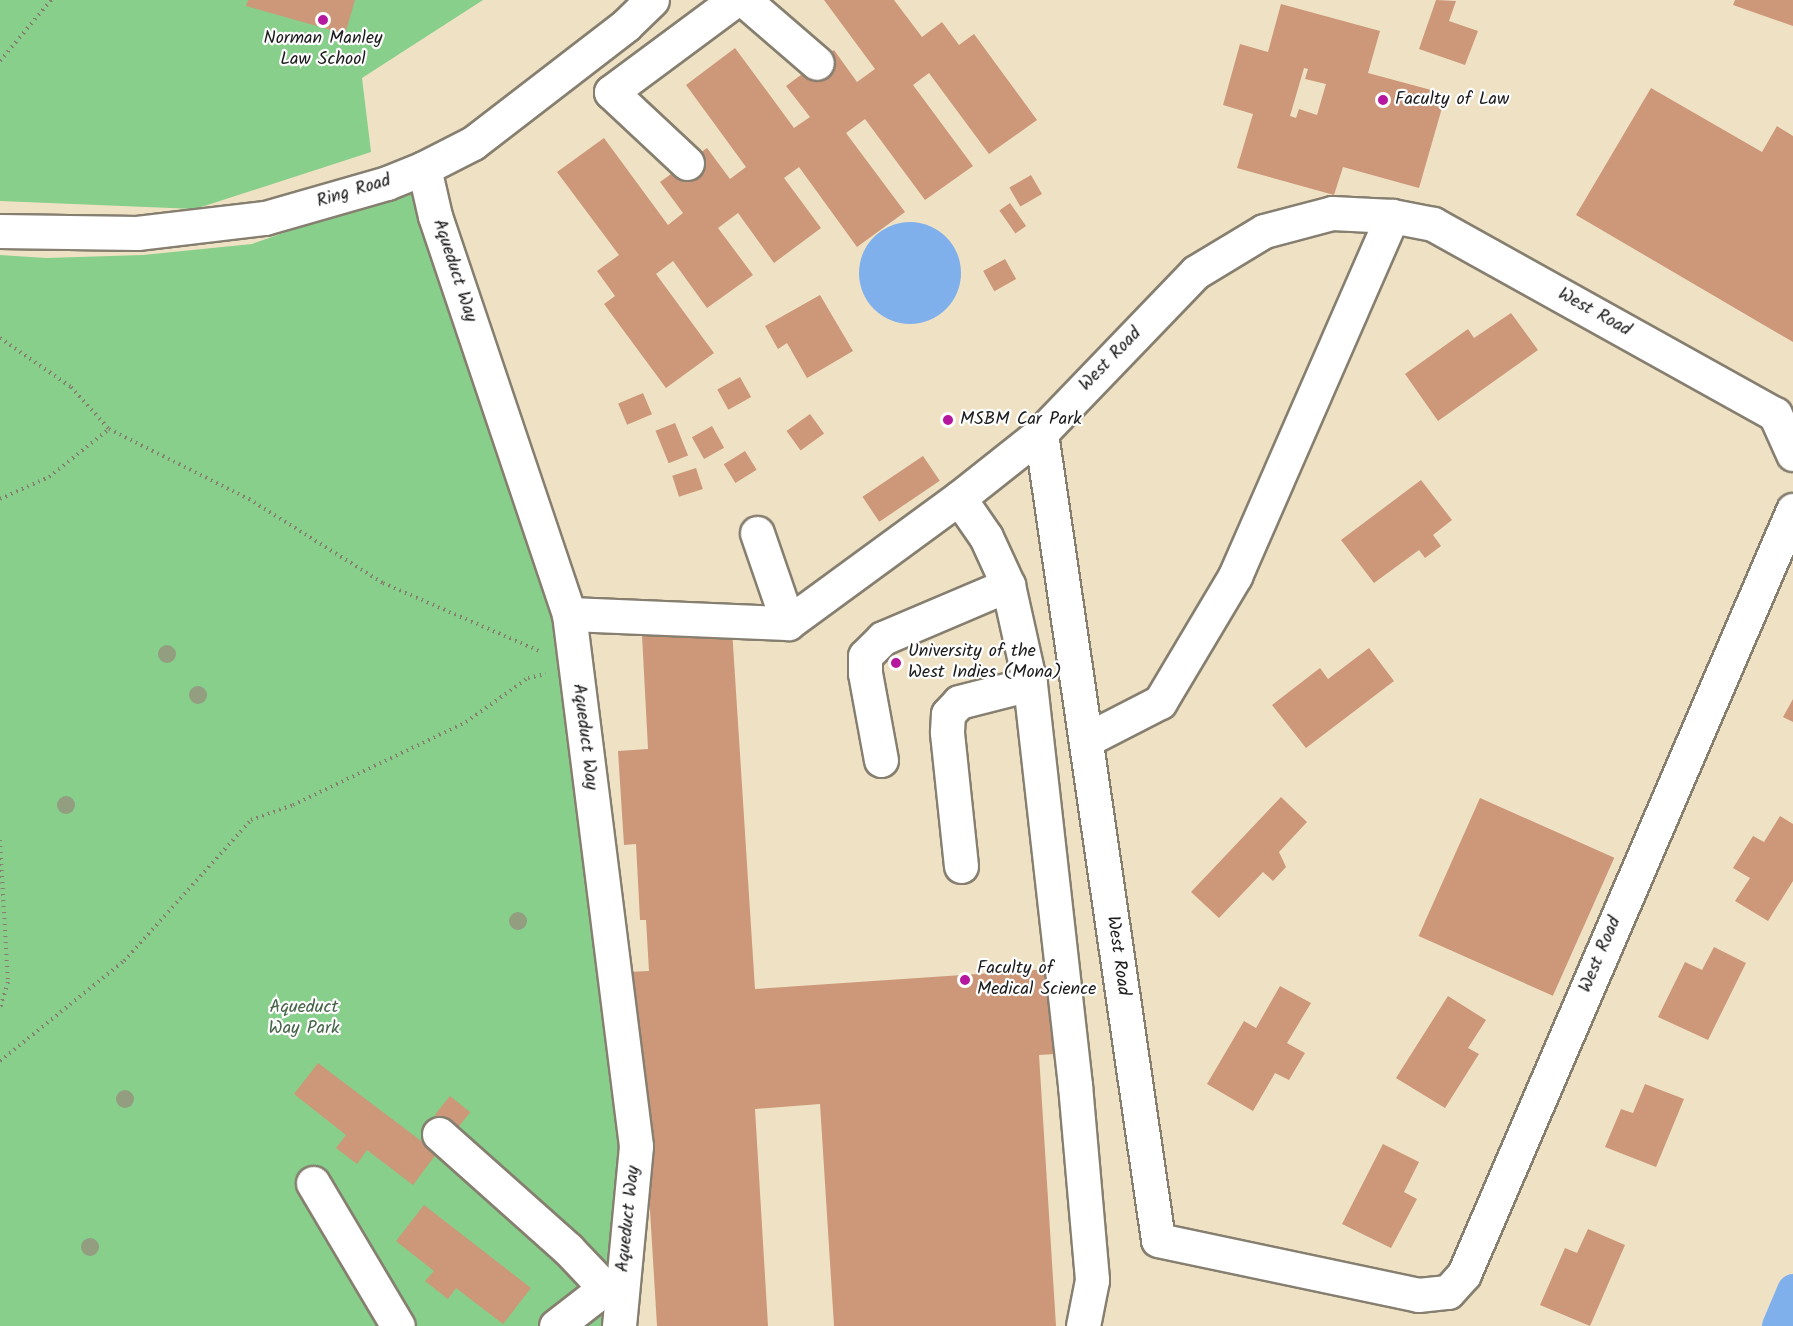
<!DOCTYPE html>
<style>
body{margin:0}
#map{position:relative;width:1793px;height:1326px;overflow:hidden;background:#efe2c4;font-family:Kalam,sans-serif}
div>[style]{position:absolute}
.green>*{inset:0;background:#87cf8b}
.water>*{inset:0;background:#80b0eb}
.round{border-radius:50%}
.canal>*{height:32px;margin:-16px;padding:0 16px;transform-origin:16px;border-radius:16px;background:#80b0eb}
.building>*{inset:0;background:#cd9779;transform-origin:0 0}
.path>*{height:4px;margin-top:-2px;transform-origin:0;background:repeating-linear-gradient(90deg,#867f70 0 1.5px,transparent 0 6px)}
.roads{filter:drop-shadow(2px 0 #867f70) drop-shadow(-2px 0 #867f70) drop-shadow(0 2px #867f70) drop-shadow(0 -2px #867f70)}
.minor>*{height:33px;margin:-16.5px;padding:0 16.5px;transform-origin:16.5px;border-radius:16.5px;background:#fff}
.trees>*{width:18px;height:18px;margin:-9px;border-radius:50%;background:#939d80}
.dots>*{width:16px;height:16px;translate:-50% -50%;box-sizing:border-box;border:3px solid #fff;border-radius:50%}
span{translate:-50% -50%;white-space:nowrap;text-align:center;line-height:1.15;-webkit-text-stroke:4.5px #fff;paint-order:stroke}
.poi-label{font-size:18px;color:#1c1c1c}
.left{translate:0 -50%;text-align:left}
.street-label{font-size:18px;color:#1c1c1c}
.park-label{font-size:18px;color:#476448}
</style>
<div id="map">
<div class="green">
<div style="clip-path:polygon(0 0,483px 0,362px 78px,371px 152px,195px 209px,0 201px)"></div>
<div style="clip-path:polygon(416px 186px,563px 649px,627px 1148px,611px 1326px,0 1326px,0 255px,46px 258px,143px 255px,252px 244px)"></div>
</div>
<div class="water">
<div class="round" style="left:859px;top:222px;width:102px;height:102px"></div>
</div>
<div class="canal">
<div style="left:1778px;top:1326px;width:39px;rotate:-67deg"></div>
</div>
<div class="building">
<div style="clip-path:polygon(248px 0,355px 0,345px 34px,246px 6px)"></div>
<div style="clip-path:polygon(824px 0,894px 0,922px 37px,942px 22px,959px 45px,974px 34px,1037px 120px,989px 154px,929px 73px,913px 85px,973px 166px,925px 200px,865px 119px,846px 133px,905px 212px,857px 247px,799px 167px,784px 178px,821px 228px,774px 263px,738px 213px,718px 228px,753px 275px,707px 308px,673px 261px,656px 274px,714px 353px,666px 388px,604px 304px,615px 296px,597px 271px,619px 255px,557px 172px,604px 138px,668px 225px,683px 213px,660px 182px,707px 148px,730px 179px,746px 167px,686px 85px,735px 48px,794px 128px,810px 117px,786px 86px,817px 63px,834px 50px,857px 82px,875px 69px)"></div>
<div style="clip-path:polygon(1436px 0,1456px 1px,1449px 21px,1478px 31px,1465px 65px,1419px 49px)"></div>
<div style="clip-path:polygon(1735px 0,1793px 0,1793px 26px,1733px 5px)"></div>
<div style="clip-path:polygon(evenodd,1281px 4px,1380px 31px,1368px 73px,1446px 94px,1419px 188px,1343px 167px,1334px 195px,1237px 168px,1253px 114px,1223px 105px,1240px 44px,1268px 52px,1281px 4px,1304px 68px,1308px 69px,1305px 79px,1326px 84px,1317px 115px,1299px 109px,1296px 118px,1290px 116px,1304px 68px)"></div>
<div style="clip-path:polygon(1651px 88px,1762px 152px,1777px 126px,1793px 136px,1793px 342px,1576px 215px)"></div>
<div style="left:1031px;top:175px;width:22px;height:25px;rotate:60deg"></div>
<div style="left:1010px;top:203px;width:28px;height:13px;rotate:55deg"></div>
<div style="left:1005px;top:259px;width:23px;height:25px;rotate:61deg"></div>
<div style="clip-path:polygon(820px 295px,853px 351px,807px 378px,787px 343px,778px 349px,765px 326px)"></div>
<div style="clip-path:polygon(1511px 313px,1538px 350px,1438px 421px,1405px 374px,1468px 329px,1474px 338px)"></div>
<div style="left:740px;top:377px;width:23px;height:26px;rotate:61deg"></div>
<div style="left:643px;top:393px;width:23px;height:27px;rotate:67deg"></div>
<div style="left:810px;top:414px;width:24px;height:29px;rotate:54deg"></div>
<div style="left:675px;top:423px;width:35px;height:21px;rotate:68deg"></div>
<div style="left:712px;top:426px;width:25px;height:23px;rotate:61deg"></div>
<div style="left:745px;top:451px;width:22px;height:25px;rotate:58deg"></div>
<div style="left:923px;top:456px;width:30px;height:73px;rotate:56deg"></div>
<div style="left:696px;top:468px;width:22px;height:25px;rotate:72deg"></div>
<div style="clip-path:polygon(1421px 480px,1452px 520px,1433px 535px,1441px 546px,1425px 558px,1419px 550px,1374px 583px,1341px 540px)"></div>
<div style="clip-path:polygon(732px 629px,755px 989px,1050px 969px,1055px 1054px,1039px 1055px,1056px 1326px,834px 1326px,820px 1104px,755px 1109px,768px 1326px,657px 1326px,642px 1078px,627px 972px,649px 971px,646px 920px,640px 920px,636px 844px,624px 845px,618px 751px,648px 749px,642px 635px)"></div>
<div style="clip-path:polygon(1369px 648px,1394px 681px,1306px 748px,1272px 705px,1320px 668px,1328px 679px)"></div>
<div style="clip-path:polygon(1793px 699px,1793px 722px,1783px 717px)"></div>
<div style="clip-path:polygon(1281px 797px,1307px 822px,1279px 852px,1286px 867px,1273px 881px,1263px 872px,1219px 918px,1191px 892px)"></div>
<div style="left:1480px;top:798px;width:147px;height:151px;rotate:24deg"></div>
<div style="clip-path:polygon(1780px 816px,1793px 824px,1793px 881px,1768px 921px,1735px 901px,1750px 878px,1733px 868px,1753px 836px,1764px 842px)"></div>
<div style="clip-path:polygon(1714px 947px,1746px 963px,1708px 1040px,1658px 1017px,1685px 962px,1702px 970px)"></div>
<div style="clip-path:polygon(1280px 986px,1311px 1003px,1287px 1043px,1305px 1053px,1289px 1080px,1275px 1073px,1253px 1111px,1207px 1084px,1244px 1021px,1256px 1028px)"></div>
<div style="clip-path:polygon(1448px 996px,1486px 1020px,1468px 1048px,1479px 1054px,1445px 1108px,1396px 1078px)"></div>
<div style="clip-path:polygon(318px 1063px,437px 1153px,413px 1185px,367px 1150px,357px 1164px,336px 1148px,346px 1135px,294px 1094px)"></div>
<div style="clip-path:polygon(1645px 1084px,1684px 1099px,1656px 1167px,1605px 1147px,1621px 1109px,1633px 1113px)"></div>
<div style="left:450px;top:1096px;width:26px;height:24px;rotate:39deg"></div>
<div style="clip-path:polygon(1383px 1144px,1419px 1162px,1404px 1192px,1417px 1199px,1391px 1248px,1342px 1224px)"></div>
<div style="clip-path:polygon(424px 1205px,531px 1288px,503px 1324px,456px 1288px,448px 1299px,425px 1281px,434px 1271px,396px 1241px)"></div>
<div style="clip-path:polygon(1588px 1229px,1625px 1245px,1590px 1326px,1540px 1305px,1565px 1248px,1577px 1253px)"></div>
</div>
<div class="path">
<div style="left:0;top:61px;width:80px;rotate:-50.1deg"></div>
<div style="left:0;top:338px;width:86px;rotate:34.6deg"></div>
<div style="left:71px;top:387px;width:57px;rotate:47.9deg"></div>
<div style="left:109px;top:429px;width:157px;rotate:26.6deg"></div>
<div style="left:249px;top:499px;width:158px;rotate:32.1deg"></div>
<div style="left:383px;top:583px;width:173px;rotate:23.5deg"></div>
<div style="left:0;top:499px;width:54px;rotate:-24.2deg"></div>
<div style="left:49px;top:477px;width:77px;rotate:-38.7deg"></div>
<div style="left:0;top:840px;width:142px;rotate:86.8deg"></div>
<div style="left:8px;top:982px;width:27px;rotate:107deg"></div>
<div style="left:0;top:1061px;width:159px;rotate:-38.9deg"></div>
<div style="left:124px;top:961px;width:190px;rotate:-48deg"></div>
<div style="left:251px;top:820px;width:45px;rotate:-19.7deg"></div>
<div style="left:293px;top:805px;width:192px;rotate:-25.6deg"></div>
<div style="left:466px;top:722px;width:76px;rotate:-35.4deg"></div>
<div style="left:528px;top:678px;width:18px;rotate:-13deg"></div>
</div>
<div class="roads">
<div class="minor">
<div style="left:744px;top:0;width:96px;rotate:40.8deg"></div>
<div style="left:687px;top:163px;width:104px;rotate:-136.9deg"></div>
<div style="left:611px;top:92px;width:154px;rotate:-36.6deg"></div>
<div style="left:424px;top:168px;width:49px;rotate:77.1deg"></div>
<div style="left:435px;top:216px;width:420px;rotate:71.4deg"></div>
<div style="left:569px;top:614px;width:536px;rotate:82.82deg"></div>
<div style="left:636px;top:1146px;width:181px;rotate:95.4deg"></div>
<div style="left:0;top:231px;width:137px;rotate:0.8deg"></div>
<div style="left:137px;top:233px;width:129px;rotate:-6.7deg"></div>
<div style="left:265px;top:218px;width:127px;rotate:-16deg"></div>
<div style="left:387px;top:183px;width:40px;rotate:-22deg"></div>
<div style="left:424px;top:168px;width:55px;rotate:-27deg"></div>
<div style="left:473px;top:143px;width:193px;rotate:-37.6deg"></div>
<div style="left:626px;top:25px;width:36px;rotate:-44deg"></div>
<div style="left:1041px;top:433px;width:815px;rotate:81.75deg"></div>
<div style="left:1158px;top:1240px;width:266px;rotate:11.9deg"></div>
<div style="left:1418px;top:1295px;width:30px;rotate:-6deg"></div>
<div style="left:1448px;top:1292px;width:24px;rotate:-48deg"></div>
<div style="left:1464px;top:1274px;width:832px;rotate:-66.7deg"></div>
<div style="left:959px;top:498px;width:47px;rotate:55.3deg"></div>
<div style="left:986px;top:537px;width:53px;rotate:65.4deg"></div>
<div style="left:1008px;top:585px;width:101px;rotate:77.5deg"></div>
<div style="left:1030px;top:684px;width:404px;rotate:83.6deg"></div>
<div style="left:1075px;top:1085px;width:196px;rotate:85deg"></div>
<div style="left:1092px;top:1280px;width:47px;rotate:101.1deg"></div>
<div style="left:757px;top:533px;width:95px;rotate:71deg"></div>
<div style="left:569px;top:614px;width:219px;rotate:2.4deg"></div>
<div style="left:788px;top:623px;width:212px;rotate:-36.2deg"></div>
<div style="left:959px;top:498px;width:105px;rotate:-38.4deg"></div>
<div style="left:1041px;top:433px;width:223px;rotate:-46.1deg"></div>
<div style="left:1196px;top:272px;width:79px;rotate:-31.1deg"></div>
<div style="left:1264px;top:231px;width:70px;rotate:-14.8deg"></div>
<div style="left:1332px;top:213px;width:60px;rotate:2.9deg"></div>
<div style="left:1392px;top:216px;width:42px;rotate:11deg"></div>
<div style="left:1433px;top:224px;width:391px;rotate:29.1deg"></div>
<div style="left:1775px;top:414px;width:44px;rotate:65.8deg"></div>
<div style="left:1086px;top:740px;width:83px;rotate:-27.2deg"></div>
<div style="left:1160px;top:702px;width:147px;rotate:-59.2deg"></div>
<div style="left:1235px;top:576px;width:393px;rotate:-66.4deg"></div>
<div style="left:881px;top:760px;width:88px;rotate:-100.4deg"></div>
<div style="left:865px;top:673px;width:17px;rotate:-90deg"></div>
<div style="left:865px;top:656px;width:25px;rotate:-45deg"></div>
<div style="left:883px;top:638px;width:136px;rotate:-23deg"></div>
<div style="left:961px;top:866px;width:135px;rotate:-96deg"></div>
<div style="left:947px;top:732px;width:18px;rotate:-87deg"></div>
<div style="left:948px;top:714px;width:16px;rotate:-47deg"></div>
<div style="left:959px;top:702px;width:73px;rotate:-14.2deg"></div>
<div style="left:439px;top:1134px;width:173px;rotate:41.7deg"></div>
<div style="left:568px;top:1249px;width:54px;rotate:46.5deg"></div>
<div style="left:313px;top:1183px;width:166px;rotate:59.3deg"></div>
<div style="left:556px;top:1326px;width:62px;rotate:-37.8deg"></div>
<div style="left:605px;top:1288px;width:20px;rotate:41deg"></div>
</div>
</div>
<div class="trees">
<div style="left:167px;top:654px"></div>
<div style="left:198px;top:695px"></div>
<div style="left:66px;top:805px"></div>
<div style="left:518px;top:921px"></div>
<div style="left:125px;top:1099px"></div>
<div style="left:90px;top:1247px"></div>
</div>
<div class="dots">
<div style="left:323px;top:20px;background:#b5179e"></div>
<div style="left:1383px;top:100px;background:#b5179e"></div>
<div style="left:948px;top:420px;background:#b5179e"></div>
<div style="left:896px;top:663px;background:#b5179e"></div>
<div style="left:965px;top:980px;background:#b5179e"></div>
</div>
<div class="poi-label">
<span style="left:323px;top:50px">Norman Manley<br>Law School</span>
<span class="left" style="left:1395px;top:100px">Faculty of Law</span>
<span class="left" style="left:960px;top:420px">MSBM Car Park</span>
<span class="left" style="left:908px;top:663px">University of the<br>West Indies (Mona)</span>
<span class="left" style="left:977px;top:980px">Faculty of<br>Medical Science</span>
</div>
<div class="street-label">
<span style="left:354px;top:192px;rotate:-17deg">Ring Road</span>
<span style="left:454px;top:271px;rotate:72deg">Aqueduct Way</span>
<span style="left:1594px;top:313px;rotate:29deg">West Road</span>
<span style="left:1111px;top:360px;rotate:-46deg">West Road</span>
<span style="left:584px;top:737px;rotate:83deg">Aqueduct Way</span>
<span style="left:1601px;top:955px;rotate:-67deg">West Road</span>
<span style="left:1117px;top:956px;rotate:82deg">West Road</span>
<span style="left:629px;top:1219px;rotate:-84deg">Aqueduct Way</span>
</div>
<div class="park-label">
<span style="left:304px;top:1019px">Aqueduct<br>Way Park</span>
</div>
</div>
